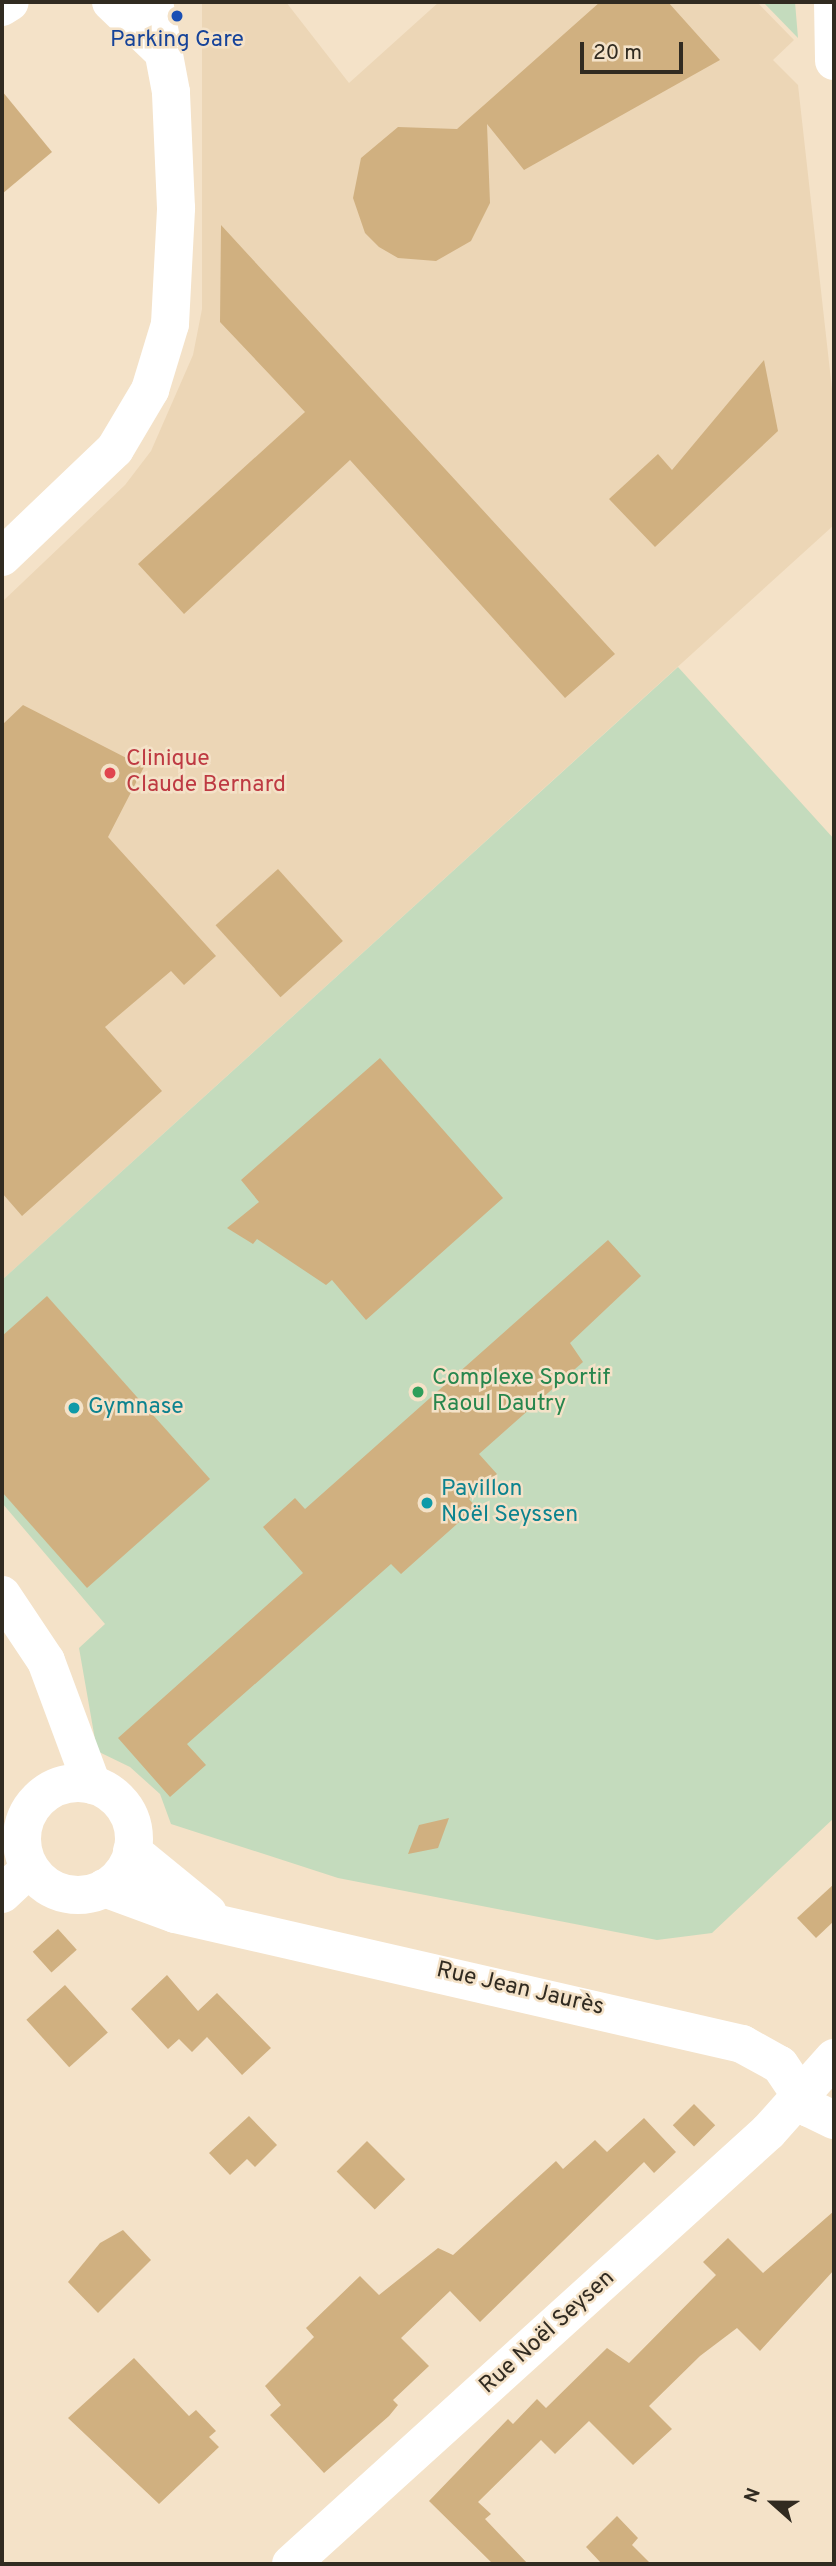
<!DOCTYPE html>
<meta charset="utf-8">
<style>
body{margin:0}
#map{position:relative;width:836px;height:2566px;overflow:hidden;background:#f4e2c8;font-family:Overpass,sans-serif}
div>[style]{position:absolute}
.built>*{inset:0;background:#ecd6b6}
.green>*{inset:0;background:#c4dbbd}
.building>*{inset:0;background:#d0b080;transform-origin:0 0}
.minor>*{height:38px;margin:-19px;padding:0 19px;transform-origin:19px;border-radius:19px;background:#fff}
.minor>.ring{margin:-19px;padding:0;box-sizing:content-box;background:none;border:38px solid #fff;border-radius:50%}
.dots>*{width:19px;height:19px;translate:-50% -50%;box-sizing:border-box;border:4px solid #f4e2c8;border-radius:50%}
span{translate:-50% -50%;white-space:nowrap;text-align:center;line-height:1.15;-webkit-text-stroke:5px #f4e2c8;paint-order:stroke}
.transit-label{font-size:23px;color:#164399}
.health-label{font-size:23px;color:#be3a42}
.left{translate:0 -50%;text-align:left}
.leisure-label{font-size:23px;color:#27864d}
.culture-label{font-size:23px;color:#0d838f}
.street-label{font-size:23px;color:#312b21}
.frame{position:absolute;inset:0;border:4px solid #312b21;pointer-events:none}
.north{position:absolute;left:738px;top:2468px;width:70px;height:70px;-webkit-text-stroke:5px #f4e2c8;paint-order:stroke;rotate:291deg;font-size:19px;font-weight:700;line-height:28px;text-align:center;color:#312b21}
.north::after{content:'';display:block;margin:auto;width:24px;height:32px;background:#312b21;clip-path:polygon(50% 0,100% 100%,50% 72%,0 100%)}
.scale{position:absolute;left:580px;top:42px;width:103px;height:32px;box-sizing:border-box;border:4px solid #312b21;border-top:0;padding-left:9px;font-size:21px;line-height:24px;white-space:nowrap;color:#312b21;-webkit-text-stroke:5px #f4e2c8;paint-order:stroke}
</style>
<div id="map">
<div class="built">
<div style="clip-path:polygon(202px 2px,286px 2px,349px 83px,439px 2px,757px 2px,794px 40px,773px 60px,798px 85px,834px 407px,834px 525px,2px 1280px,2px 602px,125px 485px,151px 451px,193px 355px,202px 309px)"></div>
</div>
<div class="green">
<div style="clip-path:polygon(763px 2px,795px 2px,798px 38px)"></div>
<div style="clip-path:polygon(678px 667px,834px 839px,834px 1818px,712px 1933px,657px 1940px,338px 1878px,171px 1824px,160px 1794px,130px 1767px,97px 1751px,79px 1648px,105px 1624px,2px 1503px,2px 1280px)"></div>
</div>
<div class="building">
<div style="clip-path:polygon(600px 2px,668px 2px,720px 60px,524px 170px,487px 124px,490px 203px,471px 241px,436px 261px,398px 258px,379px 247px,365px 233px,353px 198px,361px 158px,398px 127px,457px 129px)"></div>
<div style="clip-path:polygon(2px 91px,52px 152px,2px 194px)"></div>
<div style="clip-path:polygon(221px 225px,615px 654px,565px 698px,350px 460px,184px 614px,138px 564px,305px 412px,220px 322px)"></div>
<div style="clip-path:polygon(764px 360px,778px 431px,655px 547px,609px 499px,658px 454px,672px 470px)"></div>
<div style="clip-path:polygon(23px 705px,144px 767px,108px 837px,216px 956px,184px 985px,171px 971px,105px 1027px,162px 1091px,22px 1216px,2px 1193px,2px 725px)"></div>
<div style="left:278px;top:869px;width:97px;height:84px;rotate:48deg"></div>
<div style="clip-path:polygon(380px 1058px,503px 1198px,366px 1320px,332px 1280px,326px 1285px,257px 1239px,253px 1244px,227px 1228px,259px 1202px,241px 1180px)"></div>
<div style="clip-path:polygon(608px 1240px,641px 1276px,570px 1343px,583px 1362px,479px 1454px,497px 1474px,469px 1499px,476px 1507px,401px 1574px,391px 1564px,187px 1744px,206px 1765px,170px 1797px,118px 1738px,303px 1573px,263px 1527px,295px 1498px,305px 1509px)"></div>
<div style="clip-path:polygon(47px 1296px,210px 1479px,87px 1588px,2px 1492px,2px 1336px)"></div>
<div style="clip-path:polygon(449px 1818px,438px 1848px,408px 1854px,419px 1825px)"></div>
<div style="clip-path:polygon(834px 1884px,834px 1921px,816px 1938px,797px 1918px)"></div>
<div style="left:58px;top:1929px;width:28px;height:34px;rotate:48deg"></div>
<div style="clip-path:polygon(167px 1975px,198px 2011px,217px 1993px,271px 2048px,242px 2075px,207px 2037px,192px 2052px,179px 2039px,168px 2049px,131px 2009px)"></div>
<div style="left:65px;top:1985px;width:64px;height:52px;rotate:48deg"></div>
<div style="left:694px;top:2104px;width:30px;height:30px;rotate:45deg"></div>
<div style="clip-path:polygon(249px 2116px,277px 2145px,255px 2167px,247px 2159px,230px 2175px,209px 2153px)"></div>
<div style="clip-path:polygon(644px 2118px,676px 2152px,654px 2173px,644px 2162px,480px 2322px,450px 2291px,401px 2338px,429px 2366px,393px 2400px,398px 2405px,389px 2416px,324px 2473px,270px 2415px,281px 2405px,265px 2386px,314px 2337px,306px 2328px,360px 2276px,379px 2295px,438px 2248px,453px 2255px,556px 2161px,563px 2169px,595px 2140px,607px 2152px)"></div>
<div style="left:367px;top:2141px;width:54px;height:43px;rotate:45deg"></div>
<div style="clip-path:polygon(834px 2211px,834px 2270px,760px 2351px,737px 2328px,700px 2356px,649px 2406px,672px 2429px,633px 2465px,589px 2421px,555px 2454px,541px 2440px,478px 2502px,491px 2514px,485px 2519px,528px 2564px,493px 2564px,429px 2501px,508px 2419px,513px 2424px,537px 2399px,546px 2408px,607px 2348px,629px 2363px,716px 2275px,703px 2262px,728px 2238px,763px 2273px)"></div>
<div style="clip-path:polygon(123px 2230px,151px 2260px,98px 2313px,68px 2282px,100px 2243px)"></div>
<div style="clip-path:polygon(134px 2358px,189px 2416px,196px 2410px,216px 2431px,209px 2437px,219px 2447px,159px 2504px,68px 2418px)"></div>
<div style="clip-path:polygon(617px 2516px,638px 2538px,632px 2545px,651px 2564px,602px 2564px,586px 2547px)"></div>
</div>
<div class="minor">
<div style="left:111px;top:2px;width:69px;rotate:43.8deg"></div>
<div style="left:833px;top:2px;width:59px;rotate:89deg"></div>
<div style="left:2px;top:7px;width:9px;rotate:-32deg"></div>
<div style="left:2px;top:557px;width:156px;rotate:-43.7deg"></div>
<div style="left:115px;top:449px;width:69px;rotate:-59.3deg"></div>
<div style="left:150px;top:390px;width:69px;rotate:-73.1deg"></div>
<div style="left:170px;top:324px;width:116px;rotate:-87deg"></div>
<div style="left:176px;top:208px;width:116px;rotate:-92.5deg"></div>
<div style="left:171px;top:92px;width:92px;rotate:-100.7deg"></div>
<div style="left:2px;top:1595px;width:79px;rotate:56.3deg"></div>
<div style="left:46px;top:1661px;width:132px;rotate:69.6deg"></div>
<div class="ring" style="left:22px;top:1783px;width:74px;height:74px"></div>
<div style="left:132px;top:1851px;width:98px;rotate:39.2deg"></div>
<div style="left:104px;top:1888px;width:76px;rotate:20.1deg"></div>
<div style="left:175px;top:1914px;width:582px;rotate:12.91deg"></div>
<div style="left:742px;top:2044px;width:43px;rotate:28.9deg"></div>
<div style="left:780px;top:2065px;width:52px;rotate:56deg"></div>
<div style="left:809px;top:2108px;width:28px;rotate:26deg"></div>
<div style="left:2px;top:1894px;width:38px;rotate:-43deg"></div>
<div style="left:291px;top:2564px;width:644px;rotate:-42.17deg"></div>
<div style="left:768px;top:2132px;width:99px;rotate:-48.3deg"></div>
</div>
<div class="dots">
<div style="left:177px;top:16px;background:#1a4fb4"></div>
<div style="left:110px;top:773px;background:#e0444e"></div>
<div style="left:418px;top:1392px;background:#2e9e5b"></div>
<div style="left:74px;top:1408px;background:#0f9aa8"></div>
<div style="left:427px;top:1503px;background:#0f9aa8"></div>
</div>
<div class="transit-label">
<span style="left:177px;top:41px">Parking Gare</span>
</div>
<div class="health-label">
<span class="left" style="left:126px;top:773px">Clinique<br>Claude Bernard</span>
</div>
<div class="leisure-label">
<span class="left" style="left:432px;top:1392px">Complexe Sportif<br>Raoul Dautry</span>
</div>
<div class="culture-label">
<span class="left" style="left:88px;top:1408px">Gymnase</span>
<span class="left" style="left:441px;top:1503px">Pavillon<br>Noël Seyssen</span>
</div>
<div class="street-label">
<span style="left:520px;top:1990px;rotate:13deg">Rue Jean Jaurès</span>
<span style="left:548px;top:2333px;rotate:-42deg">Rue Noël Seysen</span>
</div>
<div class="frame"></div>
<div class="north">N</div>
<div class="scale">20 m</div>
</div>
